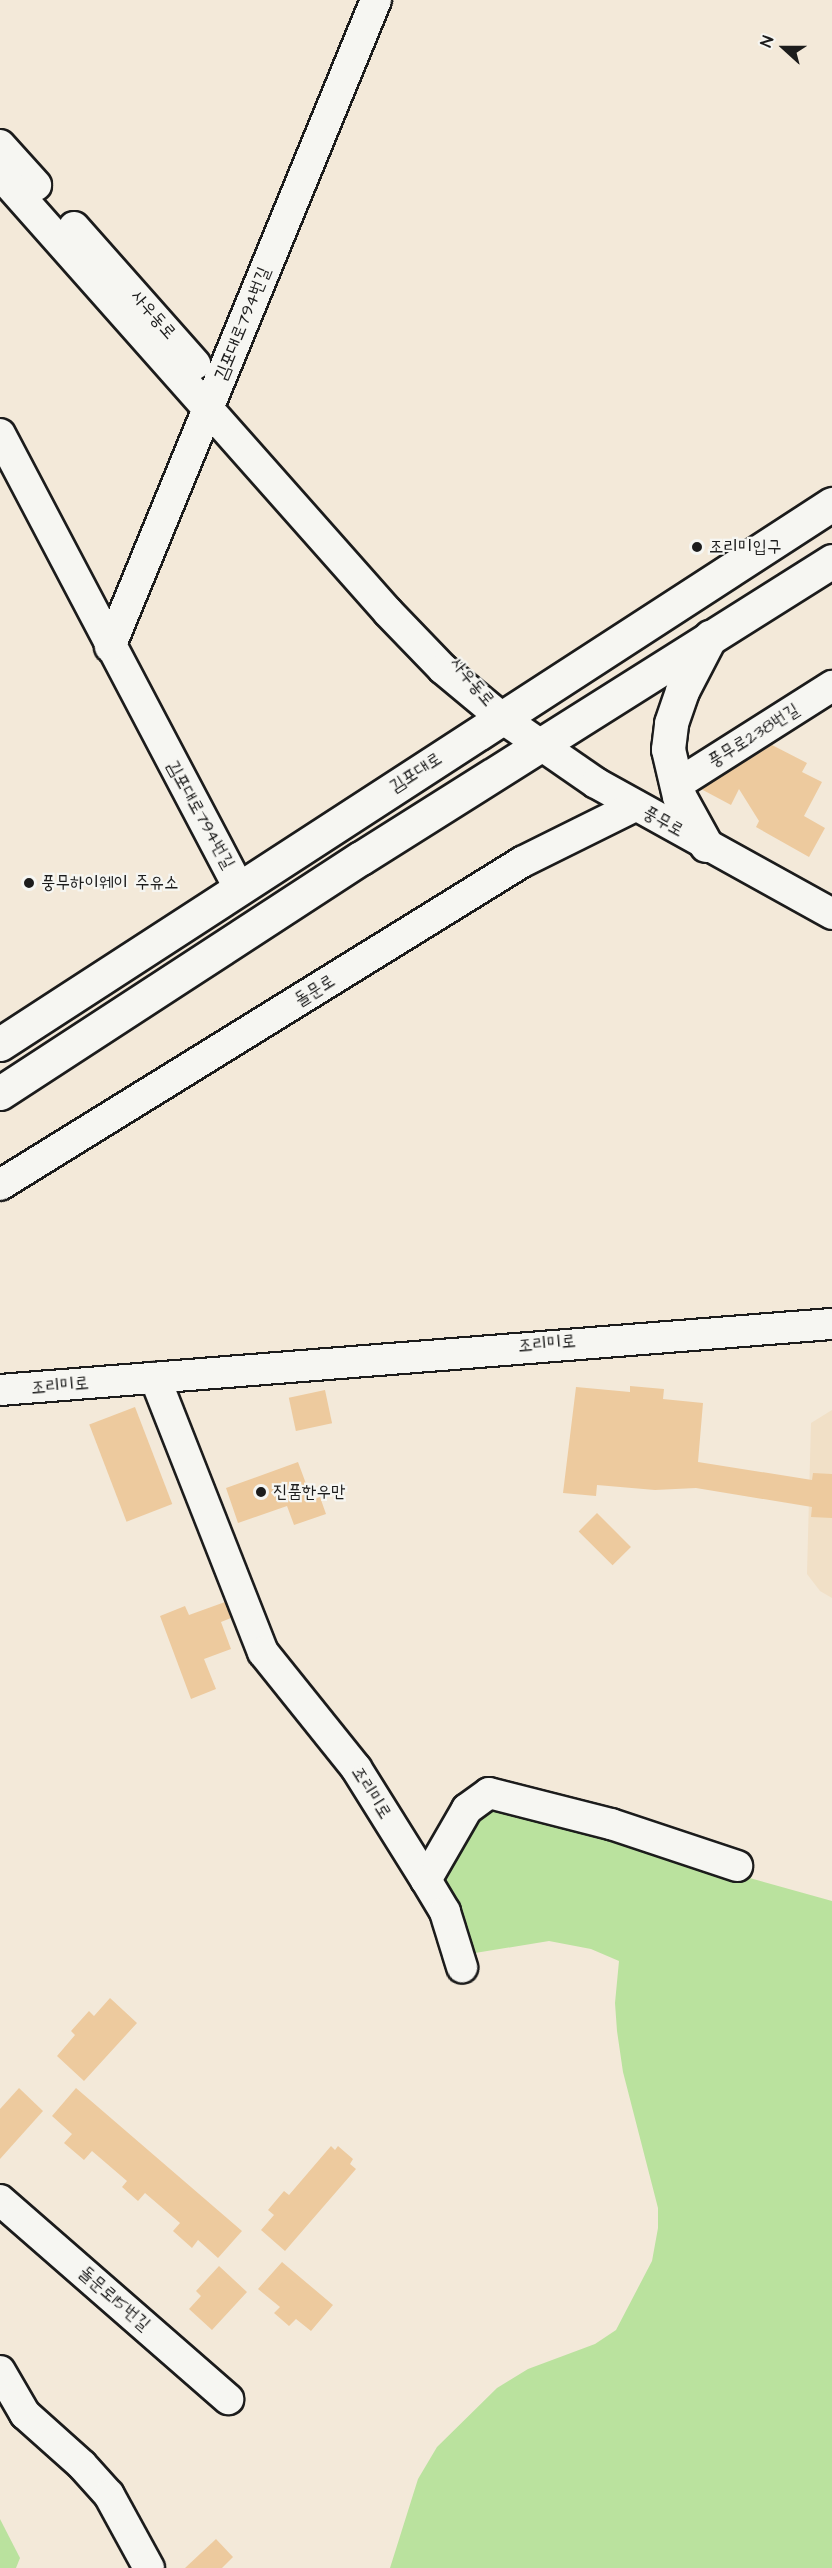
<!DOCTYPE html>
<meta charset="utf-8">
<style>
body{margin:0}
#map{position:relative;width:832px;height:2568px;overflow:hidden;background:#f3e9d9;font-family:"Architects Daughter","Poor Story",sans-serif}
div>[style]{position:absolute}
.built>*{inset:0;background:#f1e0c7}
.green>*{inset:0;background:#bae29e}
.building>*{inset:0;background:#edca9e;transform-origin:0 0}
.roads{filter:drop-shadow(2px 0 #1c1c1c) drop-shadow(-2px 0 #1c1c1c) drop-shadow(0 2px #1c1c1c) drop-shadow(0 -2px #1c1c1c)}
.minor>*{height:30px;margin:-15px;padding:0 15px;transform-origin:15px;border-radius:15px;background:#f6f6f2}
.major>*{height:33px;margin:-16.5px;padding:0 16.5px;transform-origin:16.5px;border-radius:16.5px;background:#f6f6f2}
.dots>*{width:16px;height:16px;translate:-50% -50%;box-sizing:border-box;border:3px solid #f6f6f2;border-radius:50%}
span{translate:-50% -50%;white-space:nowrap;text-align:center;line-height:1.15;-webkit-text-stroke:4.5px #f6f6f2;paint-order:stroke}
.street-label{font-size:18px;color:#1c1c1c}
.poi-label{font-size:18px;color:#1c1c1c}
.left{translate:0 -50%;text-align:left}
.north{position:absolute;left:754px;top:18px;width:60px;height:60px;-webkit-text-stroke:4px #f6f6f2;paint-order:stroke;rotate:291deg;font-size:16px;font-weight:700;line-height:24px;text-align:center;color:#1c1c1c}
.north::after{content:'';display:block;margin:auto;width:21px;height:27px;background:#1c1c1c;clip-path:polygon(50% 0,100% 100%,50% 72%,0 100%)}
</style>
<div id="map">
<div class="built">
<div style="clip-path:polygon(832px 1410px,832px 1598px,820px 1591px,807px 1574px,811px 1423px)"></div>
</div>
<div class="green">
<div style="clip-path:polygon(485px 1804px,832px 1901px,832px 2568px,390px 2568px,418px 2479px,437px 2447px,497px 2388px,528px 2369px,595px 2344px,616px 2330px,652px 2261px,658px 2228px,658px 2208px,623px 2072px,617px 2031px,615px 2003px,619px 1961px,591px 1949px,549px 1941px,475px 1953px,439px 1881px)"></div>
<div style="clip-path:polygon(0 2519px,20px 2558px,16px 2568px,0 2568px)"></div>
</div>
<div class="building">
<div style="clip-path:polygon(772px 745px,807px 763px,802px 772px,822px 782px,804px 816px,825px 828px,809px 857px,756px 827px,759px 821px,739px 789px,731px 805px,701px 789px)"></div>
<div style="clip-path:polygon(630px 1386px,664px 1389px,663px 1399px,703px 1403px,698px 1462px,812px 1480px,813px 1473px,832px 1474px,832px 1518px,811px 1517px,812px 1507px,696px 1488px,655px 1490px,597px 1485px,596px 1496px,563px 1493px,576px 1387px,630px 1392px)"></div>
<div style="left:325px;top:1390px;width:34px;height:37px;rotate:78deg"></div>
<div style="left:135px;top:1407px;width:104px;height:49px;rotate:69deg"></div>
<div style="clip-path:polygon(298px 1462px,312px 1500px,320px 1497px,326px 1514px,294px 1525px,287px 1506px,238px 1523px,226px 1488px)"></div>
<div style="left:597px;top:1513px;width:48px;height:26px;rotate:45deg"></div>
<div style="clip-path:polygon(225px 1602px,231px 1618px,221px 1622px,231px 1649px,204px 1659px,216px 1689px,191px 1699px,160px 1616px,185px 1606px,189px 1615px)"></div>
<div style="clip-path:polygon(110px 1998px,137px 2023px,84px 2081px,57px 2056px,75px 2035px,71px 2031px,89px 2011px,94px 2016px)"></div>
<div style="clip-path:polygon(19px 2088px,43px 2111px,0 2159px,0 2109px)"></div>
<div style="clip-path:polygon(76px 2088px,242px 2231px,218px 2258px,198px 2240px,192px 2248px,173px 2231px,180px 2223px,145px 2193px,138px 2201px,122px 2187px,127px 2181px,92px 2151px,84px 2160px,64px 2143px,72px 2134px,52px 2116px)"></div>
<div style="clip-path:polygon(331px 2146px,335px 2150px,338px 2146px,353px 2159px,350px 2164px,356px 2169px,285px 2251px,261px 2230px,274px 2215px,268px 2210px,284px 2191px,289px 2195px)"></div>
<div style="clip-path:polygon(282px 2262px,333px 2305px,311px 2331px,296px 2319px,289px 2326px,274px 2313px,280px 2307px,258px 2289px)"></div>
<div style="clip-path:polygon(219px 2266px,247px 2292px,212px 2330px,189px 2309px,201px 2296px,196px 2291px)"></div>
<div style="clip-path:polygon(216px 2539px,233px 2557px,222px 2568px,185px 2568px)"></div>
</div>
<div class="roads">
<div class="minor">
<div style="left:0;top:145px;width:54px;rotate:48deg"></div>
<div style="left:0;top:174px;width:585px;rotate:48.46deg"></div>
<div style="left:388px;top:612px;width:79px;rotate:46deg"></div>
<div style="left:443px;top:669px;width:77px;rotate:39.7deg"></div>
<div style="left:502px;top:718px;width:114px;rotate:34.7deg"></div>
<div style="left:596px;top:783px;width:270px;rotate:29deg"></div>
<div style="left:74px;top:227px;width:183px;rotate:48.5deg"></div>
<div style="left:0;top:434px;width:513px;rotate:62.24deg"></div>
<div style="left:110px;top:647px;width:700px;rotate:-67.65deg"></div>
<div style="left:676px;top:785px;width:185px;rotate:-32.4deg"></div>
<div style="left:0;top:1185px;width:614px;rotate:-31.75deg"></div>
<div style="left:522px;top:862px;width:126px;rotate:-26.4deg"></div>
<div style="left:155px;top:1378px;width:295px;rotate:68.5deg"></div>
<div style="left:263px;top:1652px;width:149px;rotate:51.3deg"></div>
<div style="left:356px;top:1768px;width:132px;rotate:58deg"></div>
<div style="left:426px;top:1880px;width:82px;rotate:-60deg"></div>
<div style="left:467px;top:1809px;width:27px;rotate:-36deg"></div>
<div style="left:489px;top:1793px;width:126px;rotate:14.3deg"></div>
<div style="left:611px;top:1824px;width:133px;rotate:18.4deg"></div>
<div style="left:0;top:1390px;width:835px;rotate:-4.54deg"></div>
<div style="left:426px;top:1880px;width:37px;rotate:59deg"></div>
<div style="left:445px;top:1912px;width:58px;rotate:72.8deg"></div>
<div style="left:0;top:2200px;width:303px;rotate:41.1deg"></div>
<div style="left:0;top:2371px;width:50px;rotate:59.8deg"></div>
<div style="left:25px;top:2414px;width:76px;rotate:41.8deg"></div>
<div style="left:82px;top:2465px;width:40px;rotate:48deg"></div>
<div style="left:109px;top:2495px;width:83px;rotate:61.3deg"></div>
</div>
<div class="major">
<div style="left:706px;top:845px;width:56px;rotate:-118.9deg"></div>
<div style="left:679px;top:796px;width:48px;rotate:-103.2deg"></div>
<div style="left:668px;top:749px;width:26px;rotate:-83deg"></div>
<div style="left:671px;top:723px;width:34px;rotate:-71deg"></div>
<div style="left:682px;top:691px;width:61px;rotate:-62.6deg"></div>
<div style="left:0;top:1044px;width:992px;rotate:-32.99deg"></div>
<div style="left:0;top:1093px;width:431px;rotate:-33.1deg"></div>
<div style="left:361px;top:858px;width:557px;rotate:-32.23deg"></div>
</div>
</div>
<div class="dots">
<div style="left:697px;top:547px;background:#1c1c1c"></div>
<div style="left:29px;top:883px;background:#1c1c1c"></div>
<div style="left:261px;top:1492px;background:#1c1c1c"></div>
</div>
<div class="street-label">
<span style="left:153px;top:315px;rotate:49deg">사우동로</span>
<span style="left:243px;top:324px;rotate:-68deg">김포대로794번길</span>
<span style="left:472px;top:682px;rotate:50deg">사우동로</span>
<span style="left:754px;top:736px;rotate:-32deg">풍무로238번길</span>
<span style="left:416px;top:773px;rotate:-33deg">김포대로</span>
<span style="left:200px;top:815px;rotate:61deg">김포대로794번길</span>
<span style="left:663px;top:822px;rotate:29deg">풍무로</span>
<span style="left:315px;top:991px;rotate:-32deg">돌문로</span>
<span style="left:547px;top:1344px;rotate:-5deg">조리미로</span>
<span style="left:60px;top:1386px;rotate:-5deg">조리미로</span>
<span style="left:371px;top:1793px;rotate:58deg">조리미로</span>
<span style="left:114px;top:2299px;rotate:41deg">돌문로15번길</span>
</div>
<div class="poi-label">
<span class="left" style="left:709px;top:547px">조리미입구</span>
<span class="left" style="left:41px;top:883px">풍무하이웨이 주유소</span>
<span class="left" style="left:273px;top:1492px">진품한우만</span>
</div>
<div class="north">N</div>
</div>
